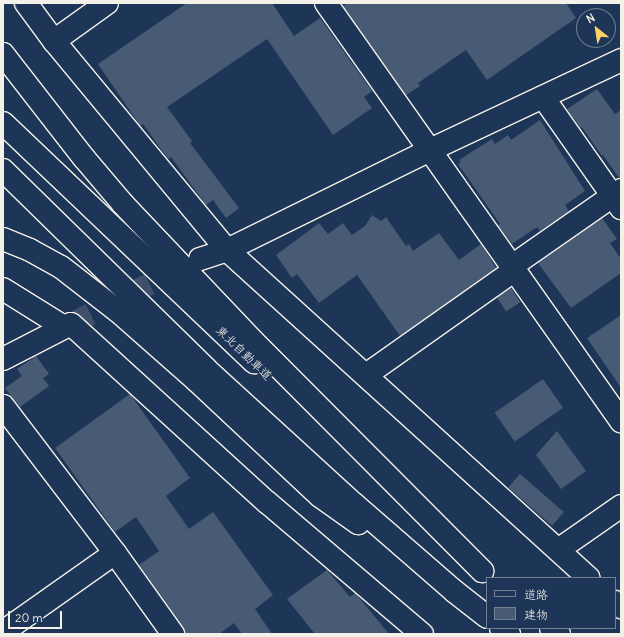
<!DOCTYPE html>
<meta charset="utf-8">
<style>
body{margin:0}
#map{position:relative;width:624px;height:637px;overflow:hidden;background:#1d3557;font-family:Delius,"Klee One",sans-serif}
div>[style]{position:absolute}
.building>*{inset:0;background:#485b74;transform-origin:0 0}
.minor-tunnel>*{height:22px;margin-top:-11px;transform-origin:0;background:repeating-linear-gradient(90deg,#3d516d 0 22px,transparent 0 33px)}
.roads{filter:drop-shadow(1px 0 #f4f1e8) drop-shadow(-1px 0 #f4f1e8) drop-shadow(0 1px #f4f1e8) drop-shadow(0 -1px #f4f1e8)}
.minor>*{height:22px;margin:-11px;padding:0 11px;transform-origin:11px;border-radius:11px;background:#1d3557}
.highway>*{height:22px;margin:-11px;padding:0 11px;transform-origin:11px;border-radius:11px;background:#1d3557}
span{translate:-50% -50%;white-space:nowrap;text-align:center;line-height:1.15;-webkit-text-stroke:4px #1d3557;paint-order:stroke}
.street-label{font-size:12px;color:#f4f1e8}
.frame{position:absolute;inset:0;border:4px solid #f4f1e8;pointer-events:none}
.legend{position:absolute;left:486px;top:577px;width:130px;height:52px;box-sizing:border-box;background:#1d3557;border:1px solid #738091;margin:0;padding:5px 7px;list-style:none;font-size:12px;color:#f4f1e8}
.legend li{display:flex;align-items:center;gap:8px;height:20px}
.legend b{width:20px;border:1px solid #738091}
.north{position:absolute;left:576px;top:8px;width:40px;height:40px;box-sizing:border-box;background:#1d3557;border:1px solid #738091;border-radius:50%;rotate:330deg;font-size:11px;font-weight:700;line-height:16px;text-align:center;color:#f4f1e8}
.north::after{content:'';display:block;margin:auto;width:14px;height:18px;background:#ffd166;clip-path:polygon(50% 0,100% 100%,50% 72%,0 100%)}
.scale{position:absolute;left:8px;top:611px;width:54px;height:18px;box-sizing:border-box;border:2px solid #f4f1e8;border-top:0;padding-left:5px;font-size:12px;line-height:14px;white-space:nowrap;color:#f4f1e8;-webkit-text-stroke:3px #1d3557;paint-order:stroke}
</style>
<div id="map">
<div class="building">
<div style="clip-path:polygon(187px 3px,272px 3px,294px 36px,320px 18px,372px 91px,364px 97px,372px 108px,333px 135px,267px 39px,167px 107px,192px 141px,190px 143px,239px 208px,226px 218px,213px 200px,206px 205px,171px 157px,168px 159px,143px 124px,140px 126px,139px 124px,98px 64px)"></div>
<div style="clip-path:polygon(348px 3px,566px 3px,576px 18px,487px 80px,466px 50px,418px 83px,420px 86px,406px 95px,343px 6px)"></div>
<div style="clip-path:polygon(597px 89px,615px 114px,621px 110px,621px 178px,619px 178px,603px 155px,602px 156px,582px 127px,581px 129px,567px 109px)"></div>
<div style="clip-path:polygon(540px 120px,585px 191px,565px 205px,569px 211px,540px 231px,537px 227px,512px 244px,498px 225px,500px 224px,458px 164px,461px 162px,459px 160px,492px 139px,495px 144px,508px 135px,511px 140px)"></div>
<div style="clip-path:polygon(372px 215px,381px 221px,386px 217px,406px 246px,409px 244px,413px 251px,439px 233px,459px 260px,481px 244px,496px 268px,400px 336px,357px 275px,319px 303px,297px 274px,292px 278px,276px 255px,319px 223px,328px 234px,343px 223px,352px 235px,365px 226px)"></div>
<div style="clip-path:polygon(602px 218px,617px 239px,610px 243px,621px 259px,621px 273px,571px 308px,538px 263px)"></div>
<div style="left:511px;top:288px;width:17px;height:17px;rotate:57deg"></div>
<div style="clip-path:polygon(621px 315px,621px 388px,587px 338px)"></div>
<div style="clip-path:polygon(36px 356px,49px 374px,43px 378px,49px 386px,20px 407px,5px 388px,22px 376px,17px 369px)"></div>
<div style="left:543px;top:379px;width:35px;height:59px;rotate:55deg"></div>
<div style="clip-path:polygon(130px 394px,190px 478px,166px 496px,189px 529px,213px 512px,273px 595px,255px 609px,272px 634px,242px 634px,234px 623px,219px 634px,185px 634px,183px 627px,139px 565px,159px 551px,136px 517px,115px 532px,55px 448px)"></div>
<div style="clip-path:polygon(557px 431px,586px 471px,561px 489px,536px 455px)"></div>
<div style="left:520px;top:474px;width:58px;height:18px;rotate:41deg"></div>
<div style="clip-path:polygon(327px 570px,350px 597px,355px 593px,357px 595px,389px 634px,315px 634px,287px 599px)"></div>
</div>
<div class="minor-tunnel">
<div style="left:71px;top:324px;width:123px;rotate:-27deg"></div>
</div>
<div class="roads">
<div class="minor">
<div style="left:26px;top:3px;width:47px;rotate:53.6deg"></div>
<div style="left:54px;top:41px;width:271px;rotate:50.4deg"></div>
<div style="left:227px;top:250px;width:488px;rotate:42.2deg"></div>
<div style="left:326px;top:3px;width:512px;rotate:54.79deg"></div>
<div style="left:54px;top:41px;width:65px;rotate:-35.6deg"></div>
<div style="left:543px;top:97px;width:136px;rotate:54.9deg"></div>
<div style="left:200px;top:259px;width:28px;rotate:-18deg"></div>
<div style="left:227px;top:250px;width:226px;rotate:-26.2deg"></div>
<div style="left:430px;top:150px;width:211px;rotate:-25.2deg"></div>
<div style="left:512px;top:266px;width:133px;rotate:-34.9deg"></div>
<div style="left:3px;top:289px;width:72px;rotate:31.9deg"></div>
<div style="left:3px;top:359px;width:76px;rotate:-27.2deg"></div>
<div style="left:71px;top:324px;width:266px;rotate:42.3deg"></div>
<div style="left:268px;top:503px;width:202px;rotate:40.4deg"></div>
<div style="left:366px;top:375px;width:182px;rotate:-35.2deg"></div>
<div style="left:3px;top:406px;width:185px;rotate:52.7deg"></div>
<div style="left:115px;top:553px;width:100px;rotate:54.4deg"></div>
<div style="left:558px;top:550px;width:77px;rotate:-34.9deg"></div>
<div style="left:615px;top:602px;width:8px;rotate:40deg"></div>
<div style="left:3px;top:632px;width:137px;rotate:-35.2deg"></div>
</div>
<div class="highway">
<div style="left:3px;top:54px;width:132px;rotate:52.1deg"></div>
<div style="left:84px;top:158px;width:60px;rotate:49.7deg"></div>
<div style="left:123px;top:204px;width:189px;rotate:46.5deg"></div>
<div style="left:253px;top:341px;width:325px;rotate:45.1deg"></div>
<div style="left:3px;top:123px;width:347px;rotate:43.6deg"></div>
<div style="left:3px;top:170px;width:284px;rotate:44.4deg"></div>
<div style="left:206px;top:369px;width:200px;rotate:42.4deg"></div>
<div style="left:354px;top:504px;width:133px;rotate:41deg"></div>
<div style="left:454px;top:591px;width:42px;rotate:38.2deg"></div>
<div style="left:3px;top:239px;width:29px;rotate:22deg"></div>
<div style="left:30px;top:250px;width:35px;rotate:29deg"></div>
<div style="left:61px;top:267px;width:73px;rotate:37.8deg"></div>
<div style="left:119px;top:312px;width:103px;rotate:41.4deg"></div>
<div style="left:196px;top:380px;width:170px;rotate:43.1deg"></div>
<div style="left:320px;top:496px;width:47px;rotate:35.4deg"></div>
<div style="left:501px;top:628px;width:10px;rotate:37deg"></div>
<div style="left:551px;top:628px;width:10px;rotate:37deg"></div>
</div>
</div>
<div class="street-label">
<span style="left:244px;top:353px;rotate:44deg">東北自動車道</span>
</div>
<div class="frame"></div>
<ul class="legend">
<li><b style="height:5px;background:#1d3557"></b>道路</li>
<li><b style="height:11px;background:#485b74"></b>建物</li>
</ul>
<div class="north">N</div>
<div class="scale">20 m</div>
</div>
